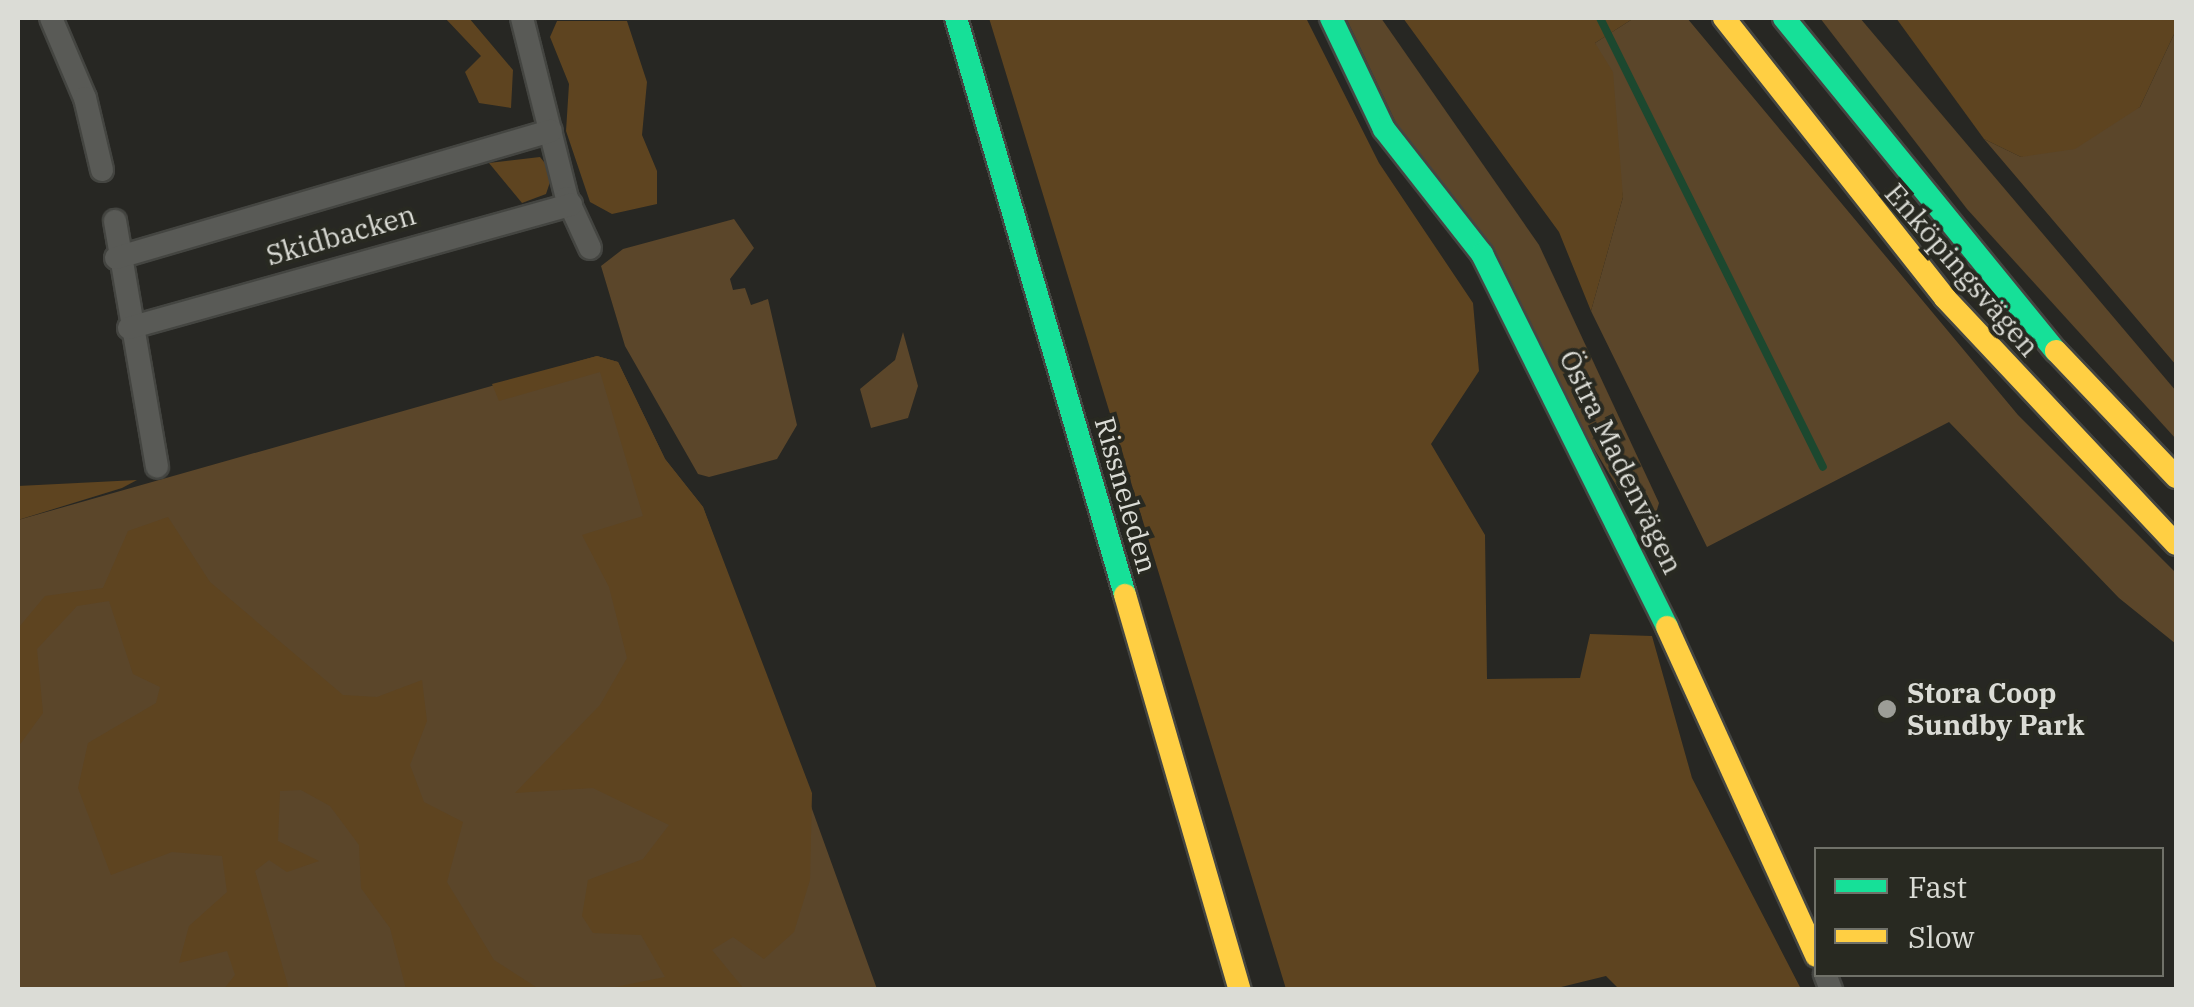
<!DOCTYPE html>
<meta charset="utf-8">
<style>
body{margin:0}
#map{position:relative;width:2194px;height:1007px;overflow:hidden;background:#272723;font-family:"IBM Plex Serif",serif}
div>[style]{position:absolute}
.green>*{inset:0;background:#5b462a}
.forest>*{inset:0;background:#5e4420}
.stream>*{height:8px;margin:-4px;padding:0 4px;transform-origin:4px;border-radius:4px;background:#1c482f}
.roads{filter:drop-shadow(2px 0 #444541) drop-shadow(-2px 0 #444541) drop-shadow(0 2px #444541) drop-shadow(0 -2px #444541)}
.street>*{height:22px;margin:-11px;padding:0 11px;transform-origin:11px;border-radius:11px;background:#595a56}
.fast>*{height:22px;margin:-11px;padding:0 11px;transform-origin:11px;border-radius:11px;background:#16e098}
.slow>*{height:22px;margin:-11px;padding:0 11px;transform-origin:11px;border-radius:11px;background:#ffcf43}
.dots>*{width:28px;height:28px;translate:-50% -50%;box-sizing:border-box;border:5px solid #282921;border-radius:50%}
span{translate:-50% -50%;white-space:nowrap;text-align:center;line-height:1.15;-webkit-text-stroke:8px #282921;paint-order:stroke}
.street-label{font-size:28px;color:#dbdcd6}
.poi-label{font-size:28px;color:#dbdcd6;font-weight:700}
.left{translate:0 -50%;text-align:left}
.frame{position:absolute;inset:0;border:20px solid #dbdcd6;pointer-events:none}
.legend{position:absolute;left:1814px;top:847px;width:350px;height:130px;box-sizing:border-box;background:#282921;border:2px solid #707169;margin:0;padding:12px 18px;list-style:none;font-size:30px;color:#dbdcd6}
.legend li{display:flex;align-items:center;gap:20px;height:50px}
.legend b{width:50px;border:2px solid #707169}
</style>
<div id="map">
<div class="green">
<div style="clip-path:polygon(1346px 18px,1381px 18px,1539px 245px,1659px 503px,1654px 520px,1627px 503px,1396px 123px)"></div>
<div style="clip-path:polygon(1634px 18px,1687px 18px,2018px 415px,2176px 573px,2176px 644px,2119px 598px,1949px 422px,1707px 547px,1591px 311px,1623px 197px,1595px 43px)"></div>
<div style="clip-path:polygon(1820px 18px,1860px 18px,2176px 391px,2176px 439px,1967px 209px)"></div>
<div style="clip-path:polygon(2176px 30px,2176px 365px,1984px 139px,2021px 157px,2140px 107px)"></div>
<div style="clip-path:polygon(734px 219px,754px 248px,730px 279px,733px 290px,745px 288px,751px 305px,768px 299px,797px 425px,777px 459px,709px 477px,698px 474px,625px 346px,601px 266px,623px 249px)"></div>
<div style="clip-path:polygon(903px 332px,918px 386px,908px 418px,871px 428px,860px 389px,895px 360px)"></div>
<div style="clip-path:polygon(597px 356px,618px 362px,665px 459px,703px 507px,877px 989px,18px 990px,18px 520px)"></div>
</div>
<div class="forest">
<div style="clip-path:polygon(445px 18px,469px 18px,513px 70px,511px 108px,479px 103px,465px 72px,481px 56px)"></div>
<div style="clip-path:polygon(989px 18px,1306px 18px,1379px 163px,1473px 303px,1479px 371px,1431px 444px,1485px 535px,1487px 679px,1580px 678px,1590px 634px,1652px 636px,1692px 778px,1801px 989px,1619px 989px,1606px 976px,1549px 990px,1286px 989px)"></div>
<div style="clip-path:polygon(1403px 18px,1634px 18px,1595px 43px,1613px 72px,1623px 197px,1591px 311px,1559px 232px)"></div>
<div style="clip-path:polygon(1896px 18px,2176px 18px,2176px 30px,2140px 107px,2075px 149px,2021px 157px,1984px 139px)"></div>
<div style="clip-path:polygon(557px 21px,627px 21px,647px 82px,642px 135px,657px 171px,657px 204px,612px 214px,590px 202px,566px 131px,569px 84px,550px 37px)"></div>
<div style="clip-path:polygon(540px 157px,553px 173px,546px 194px,522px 203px,489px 163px)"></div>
<div style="clip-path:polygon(597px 356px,618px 362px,665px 459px,703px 507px,812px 793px,810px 880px,794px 932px,764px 959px,733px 937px,712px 950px,744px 989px,605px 989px,665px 977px,641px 935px,593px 933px,582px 916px,588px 880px,643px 859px,669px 825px,593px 788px,515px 793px,600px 705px,627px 658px,609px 587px,582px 535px,643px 516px,600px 372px,499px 401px,492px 384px)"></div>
<div style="clip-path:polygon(137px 480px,122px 488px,18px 520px,18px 486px)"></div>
<div style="clip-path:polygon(168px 517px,210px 582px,343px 695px,377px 697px,422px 680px,427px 721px,410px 765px,424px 802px,463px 822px,447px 882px,494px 960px,539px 989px,406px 989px,390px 928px,361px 888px,359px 845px,330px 806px,301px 790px,280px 791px,278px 841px,319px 861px,287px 872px,269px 860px,255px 871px,289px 989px,224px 989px,235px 975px,227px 951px,179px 963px,189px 926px,227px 892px,222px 856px,172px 852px,111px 875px,78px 788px,88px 743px,156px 703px,160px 687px,133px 674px,109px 601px,77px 606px,37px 649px,43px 713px,18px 747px,20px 626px,45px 596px,103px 588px,128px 531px)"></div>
</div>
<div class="stream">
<div style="left:1600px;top:18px;width:501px;rotate:63.59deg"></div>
</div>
<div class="roads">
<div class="street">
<div style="left:51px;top:18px;width:87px;rotate:67deg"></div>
<div style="left:85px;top:98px;width:74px;rotate:76.7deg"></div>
<div style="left:522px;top:18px;width:186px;rotate:76deg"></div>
<div style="left:567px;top:198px;width:55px;rotate:65.3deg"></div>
<div style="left:115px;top:221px;width:249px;rotate:80.3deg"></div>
<div style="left:116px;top:258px;width:453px;rotate:-16.3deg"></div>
<div style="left:129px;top:328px;width:459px;rotate:-15.6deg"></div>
<div style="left:1825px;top:974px;width:17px;rotate:69deg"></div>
</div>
<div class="fast">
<div style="left:956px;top:18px;width:601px;rotate:73.67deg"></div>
<div style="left:1331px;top:18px;width:123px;rotate:64.5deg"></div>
<div style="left:1384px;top:129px;width:159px;rotate:51.9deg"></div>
<div style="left:1482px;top:254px;width:416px;rotate:63.6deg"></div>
<div style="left:1784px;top:18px;width:430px;rotate:50.8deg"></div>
</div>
<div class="slow">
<div style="left:1724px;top:18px;width:357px;rotate:51.7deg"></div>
<div style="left:1945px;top:298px;width:337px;rotate:46.8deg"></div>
<div style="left:2056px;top:351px;width:174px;rotate:46.4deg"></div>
<div style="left:1125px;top:595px;width:411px;rotate:73.8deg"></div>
<div style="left:1667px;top:627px;width:361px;rotate:65.6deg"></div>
</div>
</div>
<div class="dots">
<div style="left:1887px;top:709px;background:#9c9d97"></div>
</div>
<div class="street-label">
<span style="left:341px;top:235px;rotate:-16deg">Skidbacken</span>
<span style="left:1962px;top:270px;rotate:49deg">Enköpingsvägen</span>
<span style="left:1621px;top:462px;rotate:64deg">Östra Madenvägen</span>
<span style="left:1126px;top:495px;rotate:74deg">Rissneleden</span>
</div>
<div class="poi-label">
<span class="left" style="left:1907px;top:709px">Stora Coop<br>Sundby Park</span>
</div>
<div class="frame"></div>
<ul class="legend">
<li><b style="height:12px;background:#16e098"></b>Fast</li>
<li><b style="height:12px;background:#ffcf43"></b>Slow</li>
</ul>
</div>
